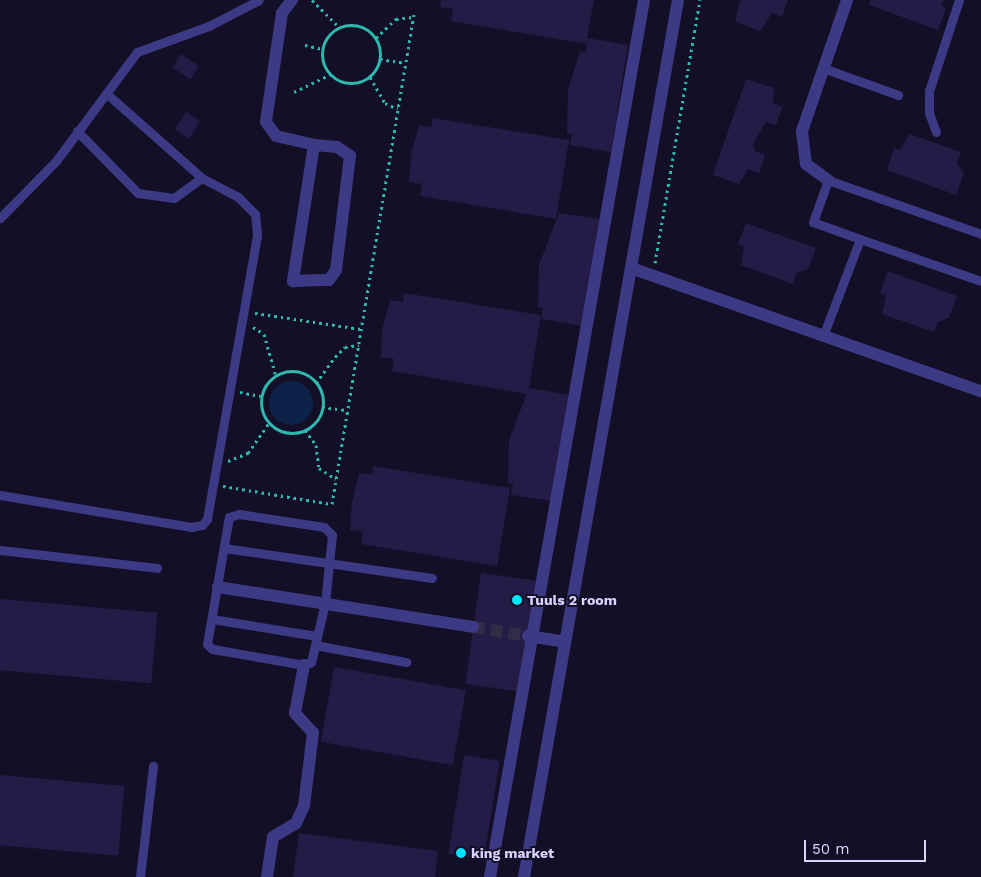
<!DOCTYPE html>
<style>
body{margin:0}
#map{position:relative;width:981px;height:877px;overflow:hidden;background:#130f26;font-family:"Work Sans",sans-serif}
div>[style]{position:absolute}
.water>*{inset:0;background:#0c2248}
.round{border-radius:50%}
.building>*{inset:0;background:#241b47;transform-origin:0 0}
.street-tunnel>*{height:12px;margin-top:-6px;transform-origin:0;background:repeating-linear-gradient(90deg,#312d47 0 12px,transparent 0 18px)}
.path>*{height:3px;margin-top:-1.5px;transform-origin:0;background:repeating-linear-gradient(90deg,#2fb8b0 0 2.5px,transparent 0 6.5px)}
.path>.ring{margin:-1.5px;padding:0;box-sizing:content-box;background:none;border:3px solid #2fb8b0;border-radius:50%}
.lane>*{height:9px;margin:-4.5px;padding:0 4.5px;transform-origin:4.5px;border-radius:4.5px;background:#3d3a85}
.street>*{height:12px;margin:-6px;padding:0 6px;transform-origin:6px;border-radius:6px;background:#3d3a85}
.dots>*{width:14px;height:14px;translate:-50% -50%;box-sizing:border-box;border:2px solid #130f26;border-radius:50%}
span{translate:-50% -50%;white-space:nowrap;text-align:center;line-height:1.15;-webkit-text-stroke:4px #130f26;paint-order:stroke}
.poi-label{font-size:14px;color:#d9d4ff;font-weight:700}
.left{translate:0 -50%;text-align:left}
.scale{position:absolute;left:804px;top:840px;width:122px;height:22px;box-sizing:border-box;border:2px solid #d9d4ff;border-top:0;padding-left:6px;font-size:15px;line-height:18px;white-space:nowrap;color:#d9d4ff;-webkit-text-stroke:4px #130f26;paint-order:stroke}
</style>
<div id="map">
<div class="water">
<div class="round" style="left:269px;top:381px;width:44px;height:44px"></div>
</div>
<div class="building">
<div style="clip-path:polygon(441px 0,594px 0,587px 38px,628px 45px,611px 152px,570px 145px,572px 134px,567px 133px,568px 90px,580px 51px,586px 52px,587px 44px,451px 21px,453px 9px,440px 7px)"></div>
<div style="clip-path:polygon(740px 0,788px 0,782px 17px,772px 13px,760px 31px,735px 22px)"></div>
<div style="clip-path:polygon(870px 0,944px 0,941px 6px,946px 8px,938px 30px,869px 5px)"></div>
<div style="left:181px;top:54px;width:22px;height:16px;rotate:34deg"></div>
<div style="clip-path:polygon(746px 79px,774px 88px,773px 103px,782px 107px,776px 125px,766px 122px,753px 144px,755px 151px,765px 155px,759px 173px,748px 169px,739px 184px,713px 175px)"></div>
<div style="left:186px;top:112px;width:17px;height:21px;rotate:33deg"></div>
<div style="clip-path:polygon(433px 118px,569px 140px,556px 219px,420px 196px,422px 184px,409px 182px,411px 155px,419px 125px,431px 127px)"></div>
<div style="clip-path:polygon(910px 134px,961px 152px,957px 163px,964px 173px,956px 195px,887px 170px,894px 148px,900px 150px)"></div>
<div style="clip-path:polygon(559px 213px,599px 219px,582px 326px,541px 319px,543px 308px,538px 307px,539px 265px)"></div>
<div style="clip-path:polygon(746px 223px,816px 248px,808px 269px,796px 273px,793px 284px,741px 265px,744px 246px,738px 244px)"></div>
<div style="clip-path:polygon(888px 271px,957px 296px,949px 318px,938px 322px,934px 332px,882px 314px,886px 295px,880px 293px)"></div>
<div style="clip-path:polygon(404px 293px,541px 315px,528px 394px,392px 371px,394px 359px,381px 357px,382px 330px,390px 300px,403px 302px)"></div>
<div style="clip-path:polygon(529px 388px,569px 395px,553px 501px,511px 495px,513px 484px,508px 483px,509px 440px)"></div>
<div style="clip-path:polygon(373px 466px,510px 488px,497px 566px,361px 544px,363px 532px,350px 530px,352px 503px,359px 473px,372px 475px)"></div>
<div style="left:481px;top:573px;width:56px;height:112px;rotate:8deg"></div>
<div style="left:0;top:599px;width:158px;height:71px;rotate:5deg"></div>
<div style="left:334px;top:667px;width:134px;height:76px;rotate:10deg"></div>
<div style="left:464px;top:755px;width:36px;height:100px;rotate:9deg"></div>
<div style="left:0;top:775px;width:125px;height:70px;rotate:5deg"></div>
<div style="clip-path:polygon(299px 833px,438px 851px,435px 877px,293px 877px)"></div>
</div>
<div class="street-tunnel">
<div style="left:473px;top:627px;width:56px;rotate:9.3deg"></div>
</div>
<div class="path">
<div style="left:312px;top:0;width:38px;rotate:45deg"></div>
<div class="ring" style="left:322px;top:25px;width:55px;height:55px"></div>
<div style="left:376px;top:38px;width:28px;rotate:-44deg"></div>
<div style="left:396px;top:19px;width:17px;rotate:-7deg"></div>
<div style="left:305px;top:45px;width:18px;rotate:13deg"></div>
<div style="left:380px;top:59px;width:26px;rotate:9deg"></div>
<div style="left:370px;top:77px;width:30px;rotate:60deg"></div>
<div style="left:385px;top:103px;width:14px;rotate:25deg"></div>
<div style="left:294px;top:92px;width:41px;rotate:-25.9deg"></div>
<div style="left:655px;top:263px;width:267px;rotate:-80.3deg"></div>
<div style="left:255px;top:313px;width:107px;rotate:8.6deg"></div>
<div style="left:253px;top:327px;width:13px;rotate:32deg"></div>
<div style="left:264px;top:334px;width:44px;rotate:74.1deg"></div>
<div class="ring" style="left:261px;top:371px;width:59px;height:59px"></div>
<div style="left:316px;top:383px;width:32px;rotate:-54deg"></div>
<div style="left:335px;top:357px;width:14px;rotate:-45deg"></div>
<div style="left:345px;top:347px;width:14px;rotate:-8deg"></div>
<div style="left:240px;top:392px;width:21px;rotate:11deg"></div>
<div style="left:322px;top:407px;width:26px;rotate:7deg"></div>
<div style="left:305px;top:430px;width:19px;rotate:54deg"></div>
<div style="left:316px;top:445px;width:23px;rotate:83deg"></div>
<div style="left:319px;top:468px;width:20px;rotate:33deg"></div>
<div style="left:228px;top:461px;width:22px;rotate:-22deg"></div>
<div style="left:248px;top:453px;width:37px;rotate:-55deg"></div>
<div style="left:223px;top:486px;width:110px;rotate:9.4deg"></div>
<div style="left:332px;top:504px;width:499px;rotate:-80.5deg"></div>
</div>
<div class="lane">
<div style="left:823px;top:68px;width:80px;rotate:19.8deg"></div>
<div style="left:77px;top:131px;width:87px;rotate:45.5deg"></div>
<div style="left:138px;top:193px;width:36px;rotate:8deg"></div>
<div style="left:174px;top:198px;width:34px;rotate:-36deg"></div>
<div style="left:936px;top:132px;width:20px;rotate:-110deg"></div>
<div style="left:929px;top:113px;width:22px;rotate:-90deg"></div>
<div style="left:929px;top:91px;width:96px;rotate:-71.8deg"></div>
<div style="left:0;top:218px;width:80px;rotate:-45.5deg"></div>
<div style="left:56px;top:161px;width:136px;rotate:-53.4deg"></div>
<div style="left:137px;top:52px;width:77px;rotate:-19.9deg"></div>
<div style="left:209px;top:26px;width:56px;rotate:-27.5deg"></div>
<div style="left:860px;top:239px;width:128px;rotate:19.1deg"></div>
<div style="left:823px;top:336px;width:104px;rotate:-69.1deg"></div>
<div style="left:860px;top:239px;width:50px;rotate:-160.1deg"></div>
<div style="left:813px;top:222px;width:45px;rotate:-70.3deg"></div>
<div style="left:828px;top:180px;width:162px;rotate:19.4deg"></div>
<div style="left:0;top:495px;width:194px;rotate:9.5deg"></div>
<div style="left:191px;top:527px;width:11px;rotate:-10deg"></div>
<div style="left:202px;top:525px;width:8px;rotate:-50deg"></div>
<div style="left:207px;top:519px;width:288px;rotate:-80deg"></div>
<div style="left:257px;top:235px;width:21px;rotate:-95deg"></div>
<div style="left:255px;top:214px;width:24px;rotate:-135deg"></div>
<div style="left:238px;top:197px;width:41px;rotate:-152.2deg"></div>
<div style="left:202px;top:178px;width:128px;rotate:-138.5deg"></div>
<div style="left:239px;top:514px;width:86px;rotate:8.7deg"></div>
<div style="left:324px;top:527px;width:11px;rotate:45deg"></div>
<div style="left:332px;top:535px;width:68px;rotate:95.9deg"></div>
<div style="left:325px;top:603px;width:61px;rotate:103.3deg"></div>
<div style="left:311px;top:662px;width:8px;rotate:157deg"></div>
<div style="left:304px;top:665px;width:93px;rotate:-170.1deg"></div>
<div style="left:212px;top:649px;width:7px;rotate:-135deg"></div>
<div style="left:207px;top:644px;width:129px;rotate:-80.2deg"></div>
<div style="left:229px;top:517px;width:10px;rotate:-17deg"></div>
<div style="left:224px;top:548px;width:210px;rotate:8.2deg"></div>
<div style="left:0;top:550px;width:158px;rotate:6.5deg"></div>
<div style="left:212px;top:619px;width:106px;rotate:9.2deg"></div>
<div style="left:315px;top:645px;width:93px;rotate:10.6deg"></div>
<div style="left:140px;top:877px;width:112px;rotate:-83.3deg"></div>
</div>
<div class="street">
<div style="left:292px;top:0;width:16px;rotate:128deg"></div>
<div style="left:282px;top:13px;width:110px;rotate:98.4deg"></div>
<div style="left:266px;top:122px;width:17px;rotate:54deg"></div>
<div style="left:276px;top:136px;width:39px;rotate:13deg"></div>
<div style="left:314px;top:145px;width:138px;rotate:98.8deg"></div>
<div style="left:293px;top:281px;width:36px;rotate:-2deg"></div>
<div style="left:329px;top:280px;width:12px;rotate:-55deg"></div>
<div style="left:336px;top:270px;width:115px;rotate:-83deg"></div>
<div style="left:350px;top:156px;width:16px;rotate:-145deg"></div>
<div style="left:337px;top:147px;width:23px;rotate:-175deg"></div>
<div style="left:828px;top:180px;width:27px;rotate:-144deg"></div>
<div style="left:806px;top:164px;width:33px;rotate:-97deg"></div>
<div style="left:802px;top:131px;width:139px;rotate:-71deg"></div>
<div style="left:631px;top:268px;width:371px;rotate:19.4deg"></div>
<div style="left:218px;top:587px;width:258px;rotate:8.9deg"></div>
<div style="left:528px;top:636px;width:37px;rotate:9deg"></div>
<div style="left:267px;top:877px;width:40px;rotate:-81.5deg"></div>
<div style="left:273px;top:837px;width:27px;rotate:-31deg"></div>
<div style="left:296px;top:823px;width:19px;rotate:-65deg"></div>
<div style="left:304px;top:806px;width:74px;rotate:-83deg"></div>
<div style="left:313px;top:733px;width:27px;rotate:-132deg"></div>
<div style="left:295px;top:713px;width:49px;rotate:-79.4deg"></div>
<div style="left:490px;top:877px;width:890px;rotate:-80.04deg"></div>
<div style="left:524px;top:877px;width:890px;rotate:-80.04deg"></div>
</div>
<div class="dots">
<div style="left:517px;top:600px;background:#00e5ff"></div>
<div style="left:461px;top:853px;background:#00e5ff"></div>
</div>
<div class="poi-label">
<span class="left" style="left:527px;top:600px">Tuuls 2 room</span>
<span class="left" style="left:471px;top:853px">king market</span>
</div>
<div class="scale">50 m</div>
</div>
